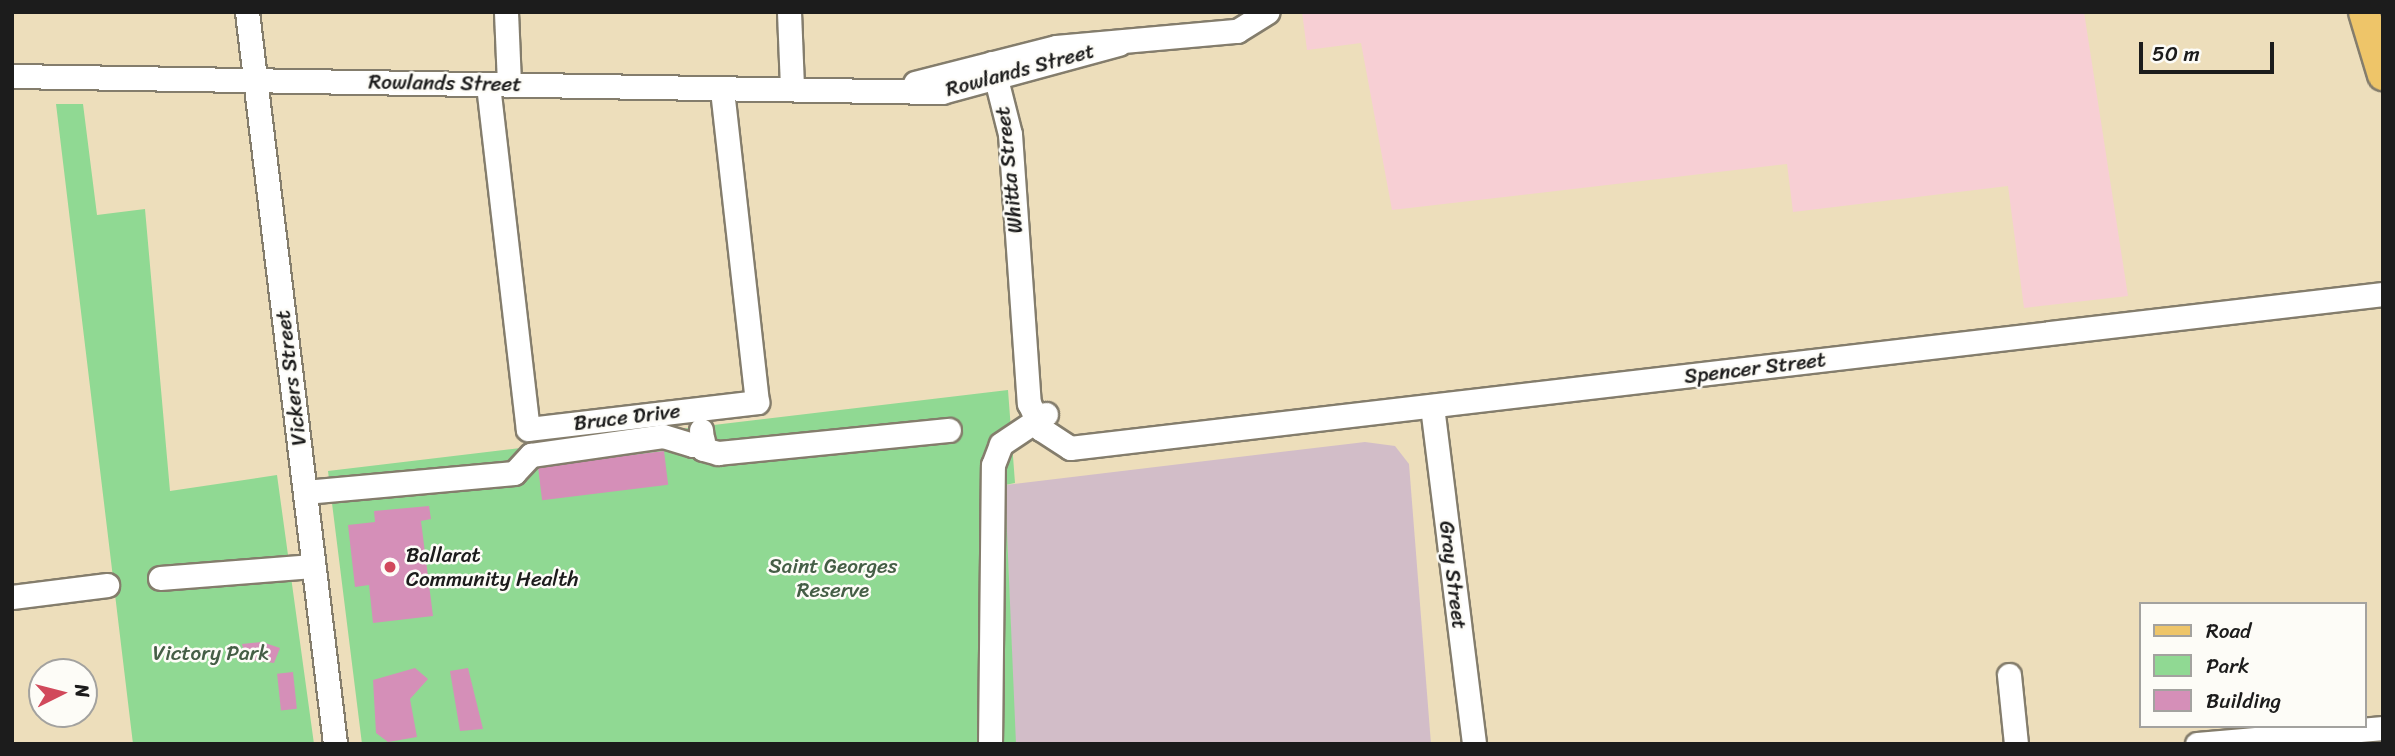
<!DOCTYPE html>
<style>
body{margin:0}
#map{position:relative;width:2395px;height:756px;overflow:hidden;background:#eddebb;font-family:Sriracha,sans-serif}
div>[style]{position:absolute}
.built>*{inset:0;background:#f7cfd4}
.industrial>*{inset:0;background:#d2bdc8}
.green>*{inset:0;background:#90d993}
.building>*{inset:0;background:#d58fb8;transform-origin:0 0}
.roads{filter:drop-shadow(2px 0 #847d6c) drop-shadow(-2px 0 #847d6c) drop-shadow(0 2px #847d6c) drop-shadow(0 -2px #847d6c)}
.minor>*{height:23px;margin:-11.5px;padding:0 11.5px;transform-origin:11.5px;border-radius:11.5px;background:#fff}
.major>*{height:30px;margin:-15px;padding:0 15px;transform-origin:15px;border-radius:15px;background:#eec569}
.dots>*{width:19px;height:19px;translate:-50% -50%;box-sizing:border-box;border:4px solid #fdfcf7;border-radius:50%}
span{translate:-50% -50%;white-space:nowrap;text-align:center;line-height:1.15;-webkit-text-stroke:5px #fdfcf7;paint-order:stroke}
.street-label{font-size:21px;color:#1c1c1c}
.poi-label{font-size:21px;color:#1c1c1c}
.left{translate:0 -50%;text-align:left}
.park-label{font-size:21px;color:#455e46}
.frame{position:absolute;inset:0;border:14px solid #1c1c1c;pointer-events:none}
.legend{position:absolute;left:2139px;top:602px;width:228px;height:126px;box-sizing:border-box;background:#fdfcf7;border:2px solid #a3a29f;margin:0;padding:9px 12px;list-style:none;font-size:21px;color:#1c1c1c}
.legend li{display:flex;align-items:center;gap:14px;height:35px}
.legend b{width:35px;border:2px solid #a3a29f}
.north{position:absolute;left:28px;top:658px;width:70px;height:70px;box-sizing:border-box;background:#fdfcf7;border:2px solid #a3a29f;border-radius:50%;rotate:84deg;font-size:19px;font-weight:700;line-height:28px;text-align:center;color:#1c1c1c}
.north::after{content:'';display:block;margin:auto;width:24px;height:32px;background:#d1495b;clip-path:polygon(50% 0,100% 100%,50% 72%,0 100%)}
.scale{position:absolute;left:2139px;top:42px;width:135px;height:32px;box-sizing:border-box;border:4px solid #1c1c1c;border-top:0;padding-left:9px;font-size:21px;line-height:24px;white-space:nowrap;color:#1c1c1c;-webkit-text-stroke:5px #fdfcf7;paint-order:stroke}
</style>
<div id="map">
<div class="built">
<div style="clip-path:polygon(1302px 12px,2084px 12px,2128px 296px,2024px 308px,2008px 186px,1793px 212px,1787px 164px,1392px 210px,1361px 43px,1307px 50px)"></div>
</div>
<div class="industrial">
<div style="clip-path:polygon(1365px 442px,1395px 446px,1409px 464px,1431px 744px,1015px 744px,1005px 485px)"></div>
</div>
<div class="green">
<div style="clip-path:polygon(56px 104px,83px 104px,97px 215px,145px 209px,170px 491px,277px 475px,314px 744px,133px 744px)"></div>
<div style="clip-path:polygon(1008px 390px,1015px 483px,1005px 485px,1016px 744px,362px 744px,328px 471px)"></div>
</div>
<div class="building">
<div style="left:664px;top:451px;width:34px;height:127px;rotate:83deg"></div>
<div style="clip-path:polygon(429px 506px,431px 519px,421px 521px,433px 616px,373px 623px,369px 585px,355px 587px,348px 525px,375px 522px,374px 511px)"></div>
<div style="clip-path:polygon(262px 642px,280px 648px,274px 663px,246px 659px,242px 644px)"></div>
<div style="clip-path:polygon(415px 668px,428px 679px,410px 699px,417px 737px,388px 742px,376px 733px,373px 680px)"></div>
<div style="clip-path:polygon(468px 668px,483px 729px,460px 731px,450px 671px)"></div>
<div style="left:293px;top:672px;width:37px;height:16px;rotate:84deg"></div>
</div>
<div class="roads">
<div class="minor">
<div style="left:247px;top:12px;width:737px;rotate:83.14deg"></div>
<div style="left:506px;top:12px;width:73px;rotate:87.6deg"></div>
<div style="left:789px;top:12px;width:75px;rotate:87.7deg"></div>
<div style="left:992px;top:63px;width:73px;rotate:75.8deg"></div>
<div style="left:1010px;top:134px;width:270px;rotate:86deg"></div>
<div style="left:1029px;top:403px;width:29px;rotate:65deg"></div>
<div style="left:1041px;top:429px;width:35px;rotate:33deg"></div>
<div style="left:1070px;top:448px;width:1322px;rotate:-6.69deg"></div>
<div style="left:12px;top:76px;width:930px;rotate:0.99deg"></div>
<div style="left:942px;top:92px;width:183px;rotate:-15.2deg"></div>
<div style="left:915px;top:83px;width:146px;rotate:-14.3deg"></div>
<div style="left:1056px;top:47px;width:182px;rotate:-5.1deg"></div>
<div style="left:1237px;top:31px;width:36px;rotate:-32deg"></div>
<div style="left:488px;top:85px;width:346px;rotate:83.4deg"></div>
<div style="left:528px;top:429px;width:231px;rotate:-6.7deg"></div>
<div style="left:757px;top:402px;width:316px;rotate:-96.4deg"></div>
<div style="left:1432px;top:406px;width:341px;rotate:82.9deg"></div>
<div style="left:701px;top:430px;width:19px;rotate:84deg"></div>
<div style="left:703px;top:449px;width:16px;rotate:15deg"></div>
<div style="left:718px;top:453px;width:232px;rotate:-5.7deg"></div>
<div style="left:305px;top:492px;width:210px;rotate:-5.2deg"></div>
<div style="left:514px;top:473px;width:25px;rotate:-47deg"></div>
<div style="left:531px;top:455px;width:133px;rotate:-8.2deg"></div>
<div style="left:663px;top:436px;width:31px;rotate:17deg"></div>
<div style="left:693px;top:445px;width:11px;rotate:-27deg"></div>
<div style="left:160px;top:578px;width:153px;rotate:-4.5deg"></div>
<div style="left:12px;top:597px;width:96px;rotate:-7.2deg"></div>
<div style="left:2009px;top:675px;width:69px;rotate:84.2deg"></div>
<div style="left:990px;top:744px;width:279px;rotate:-89.4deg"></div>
<div style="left:993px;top:465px;width:22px;rotate:-69deg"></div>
<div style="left:1001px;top:444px;width:54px;rotate:-33.7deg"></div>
<div style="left:2197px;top:744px;width:187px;rotate:-4.9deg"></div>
</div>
<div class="major">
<div style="left:2364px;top:12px;width:66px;rotate:73.2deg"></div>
</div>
</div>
<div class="dots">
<div style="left:390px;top:567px;background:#d1495b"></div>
</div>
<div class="street-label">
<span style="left:1020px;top:70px;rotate:-15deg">Rowlands Street</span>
<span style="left:445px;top:83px;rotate:1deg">Rowlands Street</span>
<span style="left:1009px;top:170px;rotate:-96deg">Whitta Street</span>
<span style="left:1755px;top:368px;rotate:-7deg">Spencer Street</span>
<span style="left:291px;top:378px;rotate:-97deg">Vickers Street</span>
<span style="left:627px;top:417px;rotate:-7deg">Bruce Drive</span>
<span style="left:1453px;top:575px;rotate:83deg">Gray Street</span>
</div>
<div class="poi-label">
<span class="left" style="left:406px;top:567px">Ballarat<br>Community Health</span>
</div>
<div class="park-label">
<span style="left:833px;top:578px">Saint Georges<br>Reserve</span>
<span style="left:211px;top:653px">Victory Park</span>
</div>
<div class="frame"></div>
<ul class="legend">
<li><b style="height:9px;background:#eec569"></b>Road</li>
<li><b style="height:19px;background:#90d993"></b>Park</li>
<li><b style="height:19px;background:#d58fb8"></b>Building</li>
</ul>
<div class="north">N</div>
<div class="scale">50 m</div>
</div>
